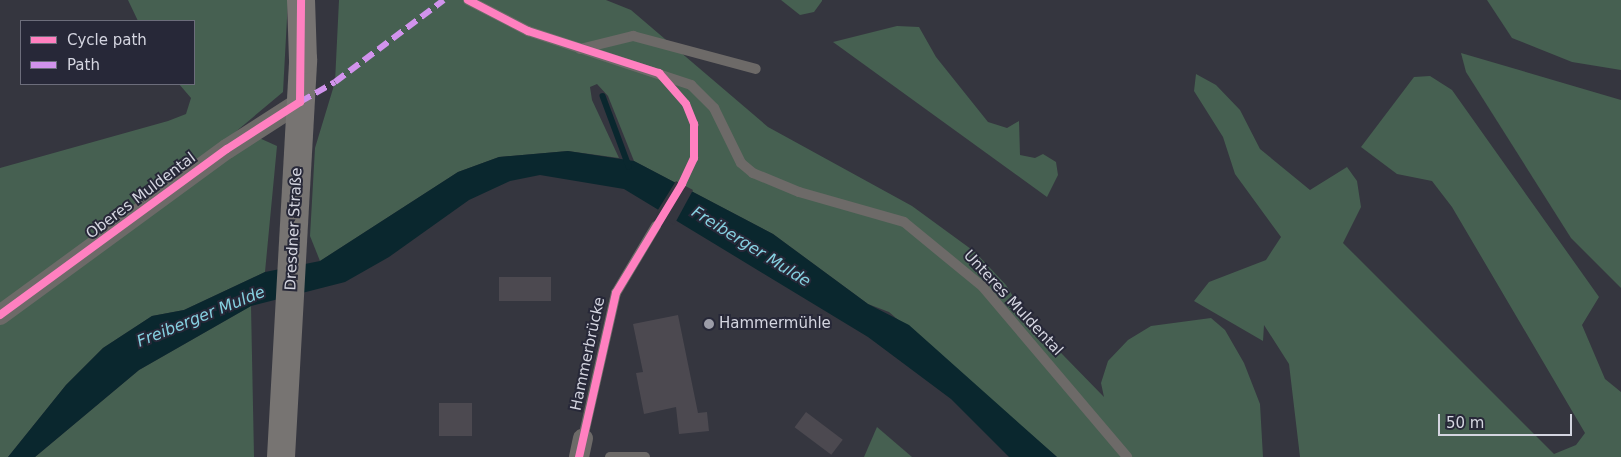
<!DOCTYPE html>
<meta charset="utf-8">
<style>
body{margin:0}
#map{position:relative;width:1621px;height:457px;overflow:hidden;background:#35363f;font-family:"DejaVu Sans",sans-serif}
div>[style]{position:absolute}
.green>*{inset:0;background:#466051}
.water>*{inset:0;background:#0a272e}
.pier>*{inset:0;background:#35363f}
.stream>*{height:5.5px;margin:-2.75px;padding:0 2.75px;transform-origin:2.75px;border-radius:2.75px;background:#0a272e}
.building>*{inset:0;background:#4c4950;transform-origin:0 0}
.lane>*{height:10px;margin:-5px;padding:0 5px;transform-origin:5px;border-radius:5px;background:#6d6a68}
.street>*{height:20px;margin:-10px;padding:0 10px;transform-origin:10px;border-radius:10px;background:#6d6a68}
.primary>*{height:28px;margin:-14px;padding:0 14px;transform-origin:14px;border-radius:14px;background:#777472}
.quiet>*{height:6px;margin-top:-3px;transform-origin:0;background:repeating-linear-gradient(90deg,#d193ec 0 12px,transparent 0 18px)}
.cycleway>*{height:8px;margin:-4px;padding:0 4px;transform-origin:4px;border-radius:4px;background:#ff80c0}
.dots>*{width:14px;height:14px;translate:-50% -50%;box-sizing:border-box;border:2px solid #272838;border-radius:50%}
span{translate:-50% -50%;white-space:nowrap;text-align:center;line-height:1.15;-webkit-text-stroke:4px #272838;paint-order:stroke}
.street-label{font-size:15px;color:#d4d5e0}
.poi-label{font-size:15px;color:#d4d5e0}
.left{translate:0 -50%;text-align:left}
.water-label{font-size:16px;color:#85d0e0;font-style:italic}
.legend{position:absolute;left:20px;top:20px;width:175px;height:65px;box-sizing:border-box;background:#272838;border:1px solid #6c6d7b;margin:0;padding:6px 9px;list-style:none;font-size:15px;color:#d4d5e0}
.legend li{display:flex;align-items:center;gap:10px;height:25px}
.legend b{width:25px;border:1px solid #6c6d7b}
.scale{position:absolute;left:1438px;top:414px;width:134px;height:22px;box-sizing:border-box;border:2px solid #d4d5e0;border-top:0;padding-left:6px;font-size:15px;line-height:18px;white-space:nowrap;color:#d4d5e0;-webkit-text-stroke:4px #272838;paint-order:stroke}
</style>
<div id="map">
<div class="green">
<div style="clip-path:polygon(128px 0,288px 0,283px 92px,227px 139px,257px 137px,277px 146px,265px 272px,184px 310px,152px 316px,103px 348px,66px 385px,8px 457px,0 457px,0 168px,168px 121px,186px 114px,191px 98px,179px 84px,194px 84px,194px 21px,138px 21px)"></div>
<div style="clip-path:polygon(339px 0,606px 0,631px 10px,768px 127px,912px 206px,975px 252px,1006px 285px,1025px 316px,1104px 397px,1101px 383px,1108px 361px,1128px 340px,1151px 326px,1211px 318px,1225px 330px,1244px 363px,1260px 404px,1263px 457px,1057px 457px,889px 312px,868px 304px,773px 234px,634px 161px,608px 96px,597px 84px,590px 87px,592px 100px,619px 158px,568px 151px,499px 157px,458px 172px,320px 261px,310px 236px,315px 148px,335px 82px)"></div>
<div style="clip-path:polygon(781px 0,822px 0,822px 1px,814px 12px,800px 15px)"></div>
<div style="clip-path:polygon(1487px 0,1621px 0,1621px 70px,1572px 62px,1512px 38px)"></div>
<div style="clip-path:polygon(897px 26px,919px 27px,936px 57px,988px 122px,1007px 128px,1019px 121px,1020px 155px,1035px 158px,1043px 154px,1056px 162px,1058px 175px,1047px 197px,833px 42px)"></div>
<div style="clip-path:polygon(1461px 53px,1621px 100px,1621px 288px,1571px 238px,1466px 72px)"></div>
<div style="clip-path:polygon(1196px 74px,1216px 85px,1240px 110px,1260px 149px,1310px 190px,1347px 167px,1357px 181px,1361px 207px,1343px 243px,1554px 454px,1576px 445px,1585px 433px,1452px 207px,1432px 181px,1397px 174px,1361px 147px,1414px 77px,1430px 76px,1452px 90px,1599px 297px,1582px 325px,1605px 379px,1621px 392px,1621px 457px,1300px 457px,1289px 364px,1264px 325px,1263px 341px,1194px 301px,1209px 282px,1266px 260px,1281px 237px,1235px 174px,1223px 137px,1194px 91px)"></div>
<div style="clip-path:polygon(251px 306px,254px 457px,35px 457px,139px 370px)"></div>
<div style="clip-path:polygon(877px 427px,912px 457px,864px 457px)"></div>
</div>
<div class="water">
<div style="clip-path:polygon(568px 151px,634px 161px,773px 234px,868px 304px,909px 325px,1057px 457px,1009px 457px,951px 399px,868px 337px,624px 189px,540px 175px,510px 181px,469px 200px,389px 257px,345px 282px,251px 306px,139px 370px,35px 457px,8px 457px,66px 385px,103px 348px,152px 316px,184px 310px,265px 272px,320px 261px,458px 172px,499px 157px)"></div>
</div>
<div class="pier">
<div style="clip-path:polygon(676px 181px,693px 190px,674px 225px,656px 213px)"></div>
</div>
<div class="stream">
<div style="left:603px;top:96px;width:75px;rotate:69.6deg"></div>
</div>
<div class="building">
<div style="left:551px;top:277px;width:24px;height:52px;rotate:90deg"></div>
<div style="clip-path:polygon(678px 315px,698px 413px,707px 412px,709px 431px,679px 434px,676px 407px,644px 414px,636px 373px,643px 372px,633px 324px)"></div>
<div style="left:439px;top:403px;width:33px;height:33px"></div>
<div style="left:806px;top:412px;width:46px;height:19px;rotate:37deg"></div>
</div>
<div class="lane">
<div style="left:468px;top:0;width:68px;rotate:27.3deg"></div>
<div style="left:528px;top:31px;width:172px;rotate:18.3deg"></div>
<div style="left:691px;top:85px;width:33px;rotate:45deg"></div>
<div style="left:714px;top:108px;width:61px;rotate:63.9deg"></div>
<div style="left:741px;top:163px;width:16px;rotate:40deg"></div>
<div style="left:753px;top:173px;width:50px;rotate:22.4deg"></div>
<div style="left:799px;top:192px;width:109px;rotate:15.9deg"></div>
<div style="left:904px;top:222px;width:102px;rotate:39.4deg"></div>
<div style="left:983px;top:287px;width:223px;rotate:49.7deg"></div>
<div style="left:580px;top:49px;width:55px;rotate:-13.8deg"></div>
<div style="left:633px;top:36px;width:127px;rotate:15deg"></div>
<div style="left:583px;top:438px;width:149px;rotate:-77.2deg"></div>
<div style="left:616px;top:293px;width:78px;rotate:-59.2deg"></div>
<div style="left:610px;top:457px;width:35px"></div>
</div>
<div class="street">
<div style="left:0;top:315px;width:281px;rotate:-36.2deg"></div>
<div style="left:227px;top:149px;width:87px;rotate:-32.8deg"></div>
<div style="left:579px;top:457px;width:19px;rotate:-78deg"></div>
</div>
<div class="primary">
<div style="left:281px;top:457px;width:398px;rotate:-86.8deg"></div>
<div style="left:303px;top:60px;width:60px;rotate:-91.9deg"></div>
</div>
<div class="quiet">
<div style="left:300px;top:102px;width:40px;rotate:-29.7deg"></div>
<div style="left:335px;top:82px;width:136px;rotate:-37deg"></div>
</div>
<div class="cycleway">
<div style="left:468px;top:0;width:68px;rotate:27.3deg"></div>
<div style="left:528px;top:31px;width:138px;rotate:17.8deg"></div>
<div style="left:659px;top:73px;width:41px;rotate:48.9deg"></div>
<div style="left:686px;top:104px;width:22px;rotate:68deg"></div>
<div style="left:694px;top:124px;width:34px;rotate:90deg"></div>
<div style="left:694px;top:158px;width:29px;rotate:115deg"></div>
<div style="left:682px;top:184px;width:127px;rotate:121.2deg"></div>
<div style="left:616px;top:293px;width:168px;rotate:102.7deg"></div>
<div style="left:0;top:315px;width:281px;rotate:-36.2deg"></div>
<div style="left:227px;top:149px;width:87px;rotate:-32.8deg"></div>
<div style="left:300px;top:102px;width:102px;rotate:-89.4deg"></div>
</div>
<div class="dots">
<div style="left:709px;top:324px;background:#9c9da8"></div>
</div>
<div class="street-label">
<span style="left:141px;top:196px;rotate:-37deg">Oberes Muldental</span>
<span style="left:294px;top:229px;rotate:-87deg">Dresdner Straße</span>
<span style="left:1013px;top:303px;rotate:47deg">Unteres Muldental</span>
<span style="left:588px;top:354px;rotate:-78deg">Hammerbrücke</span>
</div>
<div class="poi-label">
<span class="left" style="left:719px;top:324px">Hammermühle</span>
</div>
<div class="water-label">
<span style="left:751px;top:247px;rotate:32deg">Freiberger Mulde</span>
<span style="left:201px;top:317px;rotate:-22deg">Freiberger Mulde</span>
</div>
<ul class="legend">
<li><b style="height:6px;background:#ff80c0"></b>Cycle path</li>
<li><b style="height:6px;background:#d193ec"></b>Path</li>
</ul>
<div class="scale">50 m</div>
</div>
